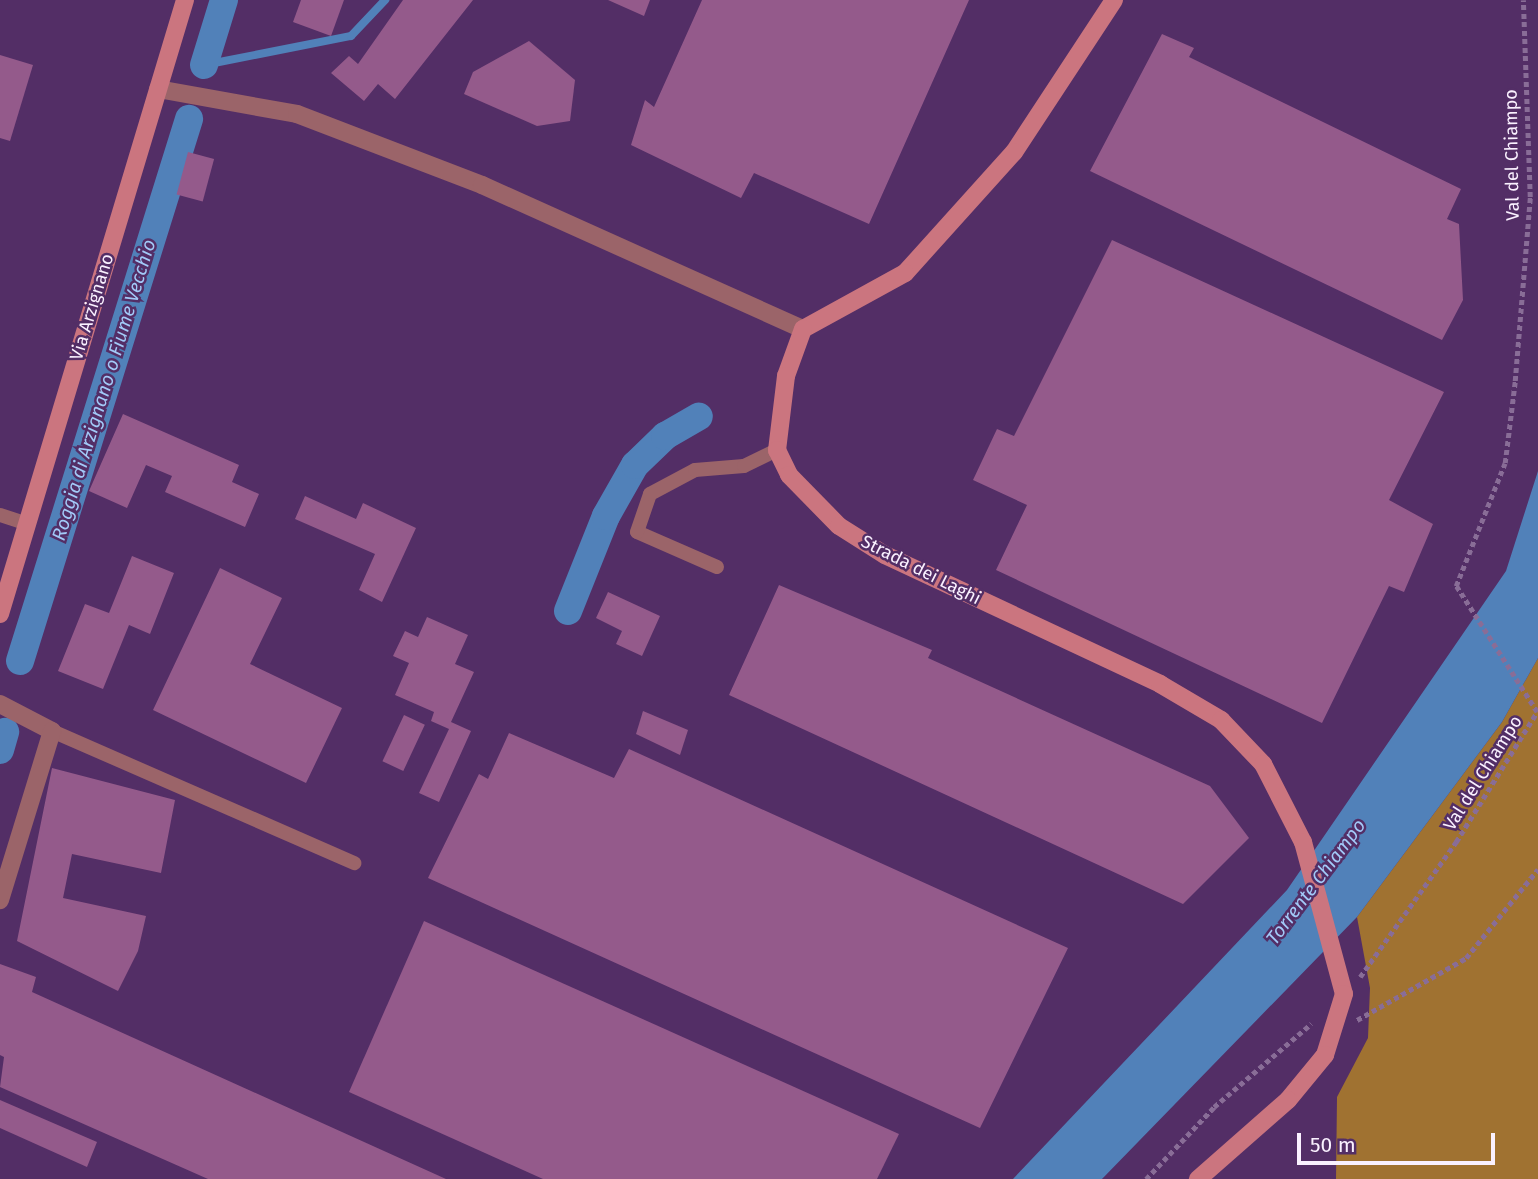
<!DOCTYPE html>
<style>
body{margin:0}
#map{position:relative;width:1538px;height:1179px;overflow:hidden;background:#532e66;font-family:"Fira Sans",sans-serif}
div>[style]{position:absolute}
.forest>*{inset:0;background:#a07231}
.water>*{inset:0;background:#5181b9}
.stream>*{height:8px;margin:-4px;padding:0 4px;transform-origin:4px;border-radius:4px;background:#5181b9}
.canal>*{height:28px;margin:-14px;padding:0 14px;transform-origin:14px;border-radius:14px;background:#5181b9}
.building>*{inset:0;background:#945a8b;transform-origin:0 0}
.path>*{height:4.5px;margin-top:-2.25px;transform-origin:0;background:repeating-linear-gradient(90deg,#896d97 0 5px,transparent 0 8.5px)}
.lane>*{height:14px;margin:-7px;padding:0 7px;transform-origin:7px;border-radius:7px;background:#9b6469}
.street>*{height:18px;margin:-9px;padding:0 9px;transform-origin:9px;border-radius:9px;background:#9b6469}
.secondary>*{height:18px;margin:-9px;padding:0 9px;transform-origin:9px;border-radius:9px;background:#cb757f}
span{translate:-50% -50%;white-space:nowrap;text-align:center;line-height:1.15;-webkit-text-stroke:5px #532e66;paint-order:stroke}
.street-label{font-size:18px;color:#faf1ff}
.water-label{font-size:19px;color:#a2caf8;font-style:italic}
.scale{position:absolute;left:1297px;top:1133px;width:198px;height:32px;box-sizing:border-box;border:4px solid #faf1ff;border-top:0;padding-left:9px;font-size:21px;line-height:24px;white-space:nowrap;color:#faf1ff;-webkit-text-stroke:5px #532e66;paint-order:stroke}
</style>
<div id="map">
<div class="forest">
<div style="clip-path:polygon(1538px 658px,1538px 1179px,1336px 1179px,1337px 1097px,1368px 1038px,1370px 988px,1357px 917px,1502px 722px)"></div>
</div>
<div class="water">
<div style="clip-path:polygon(1538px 471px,1538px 658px,1502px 722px,1357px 917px,1102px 1179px,1013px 1179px,1287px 890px,1506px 571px)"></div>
</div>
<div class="stream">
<div style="left:204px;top:65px;width:150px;rotate:-11.2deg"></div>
<div style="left:351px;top:36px;width:50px;rotate:-46.6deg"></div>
</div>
<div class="canal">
<div style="left:204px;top:65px;width:68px;rotate:-72.9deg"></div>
<div style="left:568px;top:611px;width:102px;rotate:-68.2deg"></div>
<div style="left:606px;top:516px;width:59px;rotate:-60.4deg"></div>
<div style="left:635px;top:465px;width:42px;rotate:-44deg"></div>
<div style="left:665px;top:436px;width:39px;rotate:-30deg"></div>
<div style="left:20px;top:661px;width:568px;rotate:-72.68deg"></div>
<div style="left:0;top:750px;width:19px;rotate:-74deg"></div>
</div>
<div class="building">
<div style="clip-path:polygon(301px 0,344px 0,331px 36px,293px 22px)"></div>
<div style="clip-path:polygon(403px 0,473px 0,395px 99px,378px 84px,364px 101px,331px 73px,349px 56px,358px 64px)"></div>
<div style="clip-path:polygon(608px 0,650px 0,644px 16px)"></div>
<div style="clip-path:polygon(702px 0,969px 0,869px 224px,754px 173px,741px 198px,631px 145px,645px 100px,654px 107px)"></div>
<div style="clip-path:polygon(1162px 34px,1194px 48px,1189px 57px,1461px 189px,1447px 219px,1459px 224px,1463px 300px,1442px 340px,1090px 171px)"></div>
<div style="clip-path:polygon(529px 41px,575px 80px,570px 121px,537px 126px,464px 94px,473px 72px)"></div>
<div style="clip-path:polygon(0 55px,33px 65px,10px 141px,0 138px)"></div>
<div style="left:188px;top:152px;width:27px;height:44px;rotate:15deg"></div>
<div style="clip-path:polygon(1112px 240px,1444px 392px,1389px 500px,1433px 524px,1404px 592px,1389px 586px,1322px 723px,996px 570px,1027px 505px,973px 480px,997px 429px,1014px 436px)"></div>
<div style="clip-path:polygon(123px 414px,239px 465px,232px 482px,259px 494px,245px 527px,165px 492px,172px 476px,146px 465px,127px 508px,89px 491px)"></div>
<div style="clip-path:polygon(305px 496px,356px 519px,363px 503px,416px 528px,382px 602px,359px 590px,375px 554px,295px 519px)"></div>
<div style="clip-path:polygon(132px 556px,174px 573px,150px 634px,129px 625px,103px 689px,58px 671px,85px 604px,109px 613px)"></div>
<div style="clip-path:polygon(220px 568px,282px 598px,250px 664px,342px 708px,306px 783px,153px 710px)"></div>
<div style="clip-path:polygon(779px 585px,932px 650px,928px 658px,1210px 786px,1249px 838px,1183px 904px,729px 695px)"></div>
<div style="clip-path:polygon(608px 592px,660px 616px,642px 656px,616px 644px,622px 631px,596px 618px)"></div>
<div style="clip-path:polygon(427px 617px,468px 635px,455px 664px,474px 672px,451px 722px,471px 731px,439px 802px,419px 793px,449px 729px,431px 721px,434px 712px,395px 695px,409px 663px,393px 656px,405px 631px,418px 637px)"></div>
<div style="clip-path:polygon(643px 711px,688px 730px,680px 755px,636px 734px)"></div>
<div style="left:404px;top:715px;width:23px;height:51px;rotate:25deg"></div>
<div style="clip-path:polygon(509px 733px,614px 778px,629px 749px,1068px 948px,980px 1128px,428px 878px,479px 774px,488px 779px)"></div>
<div style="clip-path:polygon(52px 768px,175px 800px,161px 873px,72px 854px,63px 898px,146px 916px,138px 951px,118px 991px,17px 941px)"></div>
<div style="clip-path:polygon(424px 921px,899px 1134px,877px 1179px,543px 1179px,349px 1092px)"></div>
<div style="clip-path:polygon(0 964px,36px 977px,32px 992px,446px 1179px,208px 1179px,0 1087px,4px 1057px,0 1055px)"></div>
<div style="clip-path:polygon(0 1100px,97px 1142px,87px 1167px,0 1128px)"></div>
</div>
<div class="path">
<div style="left:1360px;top:977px;width:166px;rotate:-54.6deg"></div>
<div style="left:1456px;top:842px;width:153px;rotate:-58.1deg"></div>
<div style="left:1537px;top:712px;width:150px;rotate:-122.7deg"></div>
<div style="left:1456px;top:586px;width:132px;rotate:-68.3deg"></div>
<div style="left:1505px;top:463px;width:83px;rotate:-83deg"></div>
<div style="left:1515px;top:381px;width:185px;rotate:-85.3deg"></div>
<div style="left:1530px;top:197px;width:197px;rotate:-92deg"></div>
<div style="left:1357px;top:1020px;width:125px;rotate:-29.6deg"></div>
<div style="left:1466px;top:958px;width:114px;rotate:-51deg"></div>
<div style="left:1146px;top:1179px;width:99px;rotate:-46.6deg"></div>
<div style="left:1214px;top:1107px;width:128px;rotate:-40.6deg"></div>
</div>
<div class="lane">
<div style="left:0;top:515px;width:28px;rotate:18deg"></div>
<div style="left:717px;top:567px;width:87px;rotate:-156.4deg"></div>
<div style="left:637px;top:532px;width:40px;rotate:-71.1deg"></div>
<div style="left:650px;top:494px;width:51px;rotate:-28.1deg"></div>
<div style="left:695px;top:470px;width:49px;rotate:-4.7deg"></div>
<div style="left:744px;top:466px;width:37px;rotate:-26deg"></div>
<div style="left:52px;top:731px;width:330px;rotate:23.6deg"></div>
</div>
<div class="street">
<div style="left:158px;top:89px;width:141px;rotate:10.2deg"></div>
<div style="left:297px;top:114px;width:198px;rotate:21deg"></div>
<div style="left:482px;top:185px;width:352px;rotate:24.2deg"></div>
<div style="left:0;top:704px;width:59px;rotate:27.4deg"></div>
<div style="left:52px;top:731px;width:177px;rotate:107.1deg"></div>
</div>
<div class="secondary">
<div style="left:1114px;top:0;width:182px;rotate:123.3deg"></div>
<div style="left:1014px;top:152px;width:163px;rotate:132deg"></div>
<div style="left:905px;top:273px;width:116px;rotate:151.2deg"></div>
<div style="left:803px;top:329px;width:50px;rotate:109.9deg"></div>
<div style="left:786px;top:376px;width:75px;rotate:96.9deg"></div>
<div style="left:777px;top:450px;width:28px;rotate:64deg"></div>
<div style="left:789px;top:475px;width:71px;rotate:45.6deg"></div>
<div style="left:839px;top:526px;width:54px;rotate:32.2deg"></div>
<div style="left:885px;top:555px;width:304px;rotate:25.1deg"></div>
<div style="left:1160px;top:684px;width:71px;rotate:30.5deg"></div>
<div style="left:1221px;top:720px;width:61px;rotate:46.3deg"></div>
<div style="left:1263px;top:764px;width:88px;rotate:62.9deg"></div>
<div style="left:1303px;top:842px;width:157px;rotate:74.9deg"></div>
<div style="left:1344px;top:994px;width:64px;rotate:107.3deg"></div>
<div style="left:1325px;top:1055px;width:58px;rotate:129.4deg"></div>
<div style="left:1288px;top:1100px;width:120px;rotate:138.7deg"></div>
<div style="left:0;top:614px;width:641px;rotate:-73.23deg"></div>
</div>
<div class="street-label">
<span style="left:1512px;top:155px;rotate:-91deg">Val del Chiampo</span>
<span style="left:92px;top:307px;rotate:-73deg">Via Arzignano</span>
<span style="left:921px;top:570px;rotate:27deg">Strada dei Laghi</span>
<span style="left:1483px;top:773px;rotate:-58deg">Val del Chiampo</span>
</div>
<div class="water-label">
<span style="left:104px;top:390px;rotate:-73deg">Roggia di Arzignano o Fiume Vecchio</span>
<span style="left:1316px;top:882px;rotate:-53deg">Torrente Chiampo</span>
</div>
<div class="scale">50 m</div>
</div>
